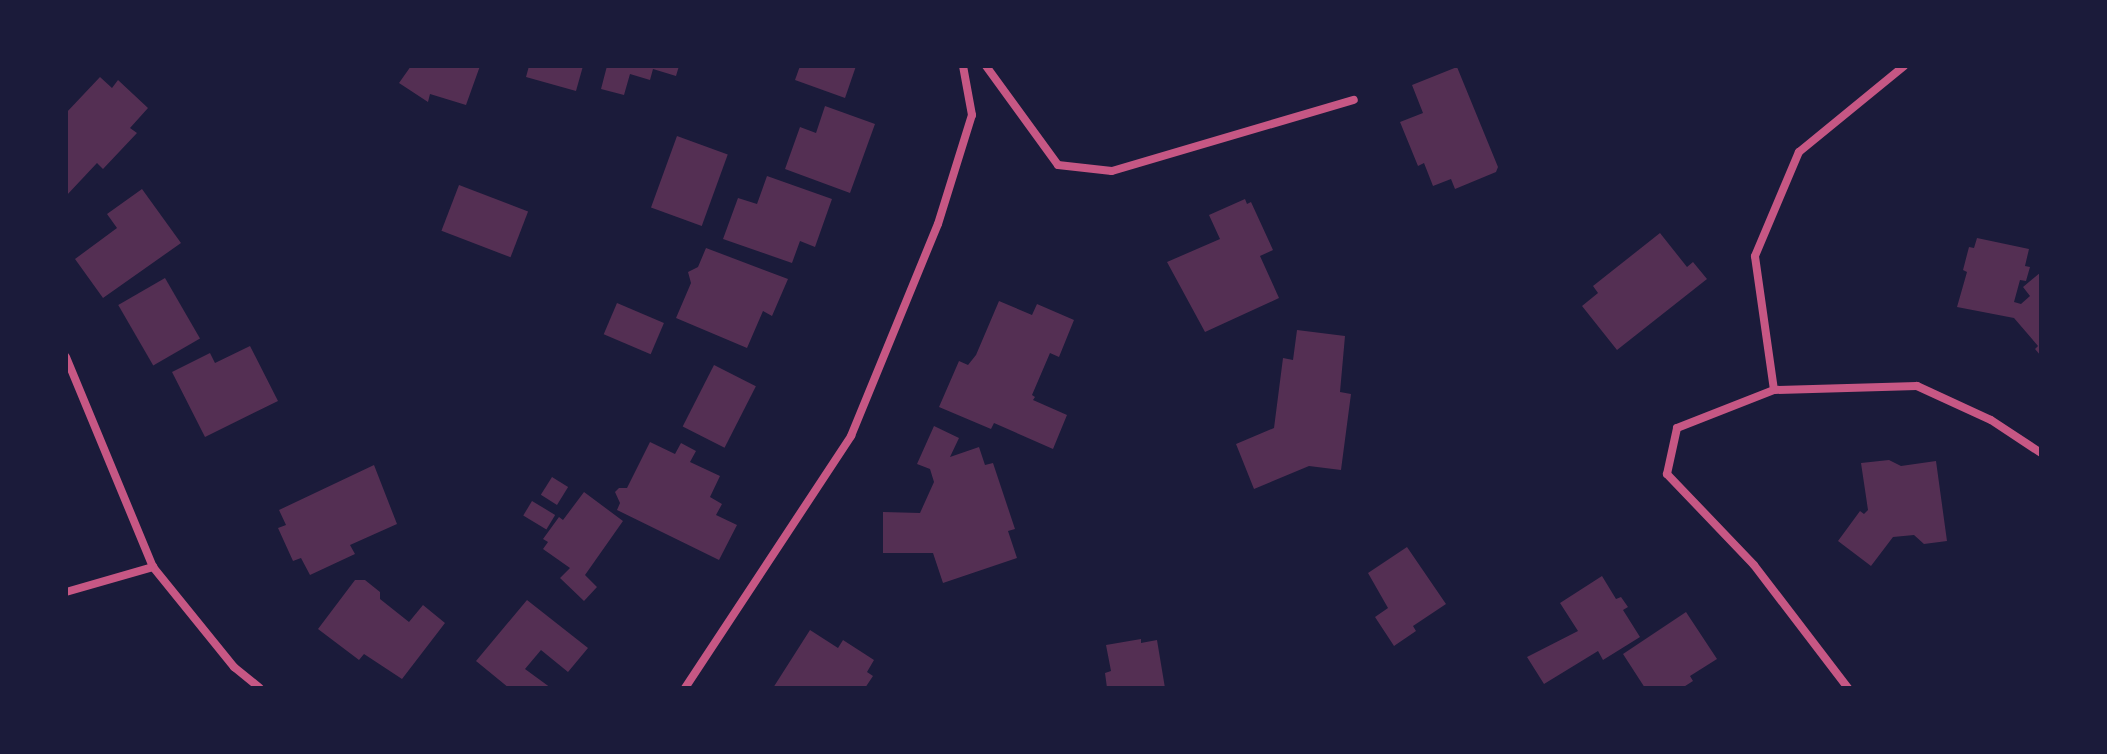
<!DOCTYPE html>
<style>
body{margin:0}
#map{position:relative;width:2107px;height:754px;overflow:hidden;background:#1b1b3a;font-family:Lora,serif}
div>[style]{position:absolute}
.building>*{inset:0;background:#542f53;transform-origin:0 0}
.minor>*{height:8px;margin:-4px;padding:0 4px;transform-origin:4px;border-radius:4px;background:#c65784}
span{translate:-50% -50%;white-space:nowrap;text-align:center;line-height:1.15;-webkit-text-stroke:7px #1b1b3a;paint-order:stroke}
.frame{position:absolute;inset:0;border:68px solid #1b1b3a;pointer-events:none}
</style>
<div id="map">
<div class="building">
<div style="clip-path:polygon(411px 66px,480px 66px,466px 105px,430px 94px,428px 102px,399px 83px)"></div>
<div style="clip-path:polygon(529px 66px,583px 66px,576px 91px,526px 77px)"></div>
<div style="clip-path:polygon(607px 66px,679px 66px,676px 76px,653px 69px,650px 80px,630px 74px,624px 95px,601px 89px)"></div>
<div style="clip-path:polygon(800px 66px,856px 66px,845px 98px,795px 80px)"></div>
<div style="clip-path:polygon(1457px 67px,1498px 167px,1496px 172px,1455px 189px,1451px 179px,1433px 186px,1424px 163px,1418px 166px,1400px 122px,1423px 113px,1412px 85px)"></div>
<div style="clip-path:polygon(100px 77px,112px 88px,118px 80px,148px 108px,130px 128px,137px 133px,103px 169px,97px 163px,66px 196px,66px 113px)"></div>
<div style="clip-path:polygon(825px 106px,875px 124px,850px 193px,785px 169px,800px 127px,816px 133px)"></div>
<div style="left:677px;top:136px;width:54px;height:76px;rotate:20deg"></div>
<div style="clip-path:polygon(767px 176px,832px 199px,815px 247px,800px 241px,792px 263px,723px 239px,738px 198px,757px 204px)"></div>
<div style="left:459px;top:185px;width:74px;height:49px;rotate:21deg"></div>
<div style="clip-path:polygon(142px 189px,181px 243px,103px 298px,75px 259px,117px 228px,107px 214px)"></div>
<div style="clip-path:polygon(1245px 199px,1247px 204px,1251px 202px,1273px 250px,1260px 256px,1279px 298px,1205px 332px,1167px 262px,1220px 239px,1209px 215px)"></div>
<div style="clip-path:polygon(1660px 233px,1687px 267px,1693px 262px,1707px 279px,1617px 350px,1582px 306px,1598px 293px,1593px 286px)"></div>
<div style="clip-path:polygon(1977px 238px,2029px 249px,2025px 266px,2030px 267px,2026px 281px,2020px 280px,2014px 302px,2021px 304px,2030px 296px,2023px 287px,2041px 272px,2041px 356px,2035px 349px,2038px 346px,2014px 318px,1957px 307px,1967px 272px,1963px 270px,1969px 247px,1974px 248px)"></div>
<div style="clip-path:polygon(706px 248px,788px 279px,772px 316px,763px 311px,747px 348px,676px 318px,691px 283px,688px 272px,698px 267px)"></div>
<div style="left:165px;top:278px;width:70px;height:54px;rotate:60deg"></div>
<div style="clip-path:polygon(999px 301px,1032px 315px,1037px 304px,1074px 320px,1059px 357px,1050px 353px,1032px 395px,1035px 397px,1033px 400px,1067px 415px,1053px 449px,994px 423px,991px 429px,939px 407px,959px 361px,968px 365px,976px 355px)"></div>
<div style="left:617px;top:303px;width:51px;height:34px;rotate:23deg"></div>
<div style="clip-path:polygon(1297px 330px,1345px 336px,1340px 392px,1351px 394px,1341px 470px,1309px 466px,1254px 489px,1236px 444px,1274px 428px,1283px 358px,1293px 360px)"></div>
<div style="clip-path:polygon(250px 346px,278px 401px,205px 437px,172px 372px,210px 353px,215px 363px)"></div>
<div style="left:714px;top:365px;width:47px;height:69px;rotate:27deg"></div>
<div style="clip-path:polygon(934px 426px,959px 438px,950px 457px,979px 447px,985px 465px,993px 463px,1015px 529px,1008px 531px,1017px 558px,943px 583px,933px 553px,883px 553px,883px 512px,920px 513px,934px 482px,930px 469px,917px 464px)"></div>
<div style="clip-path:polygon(650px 442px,675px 454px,681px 443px,696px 451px,690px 462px,720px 476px,710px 497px,722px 504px,716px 515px,737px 525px,719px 560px,617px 510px,620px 503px,615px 492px,619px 488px,627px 488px)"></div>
<div style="clip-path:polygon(1889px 460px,1901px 466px,1936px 461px,1947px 541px,1924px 544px,1914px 535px,1893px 537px,1871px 566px,1838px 541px,1860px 511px,1864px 514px,1868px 510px,1861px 463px)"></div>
<div style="clip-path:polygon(374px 465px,397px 524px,350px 545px,355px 554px,310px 575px,301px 558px,293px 561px,278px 528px,286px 525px,279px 510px)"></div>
<div style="left:552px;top:477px;width:19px;height:21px;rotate:32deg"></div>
<div style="clip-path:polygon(584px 492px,623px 521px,585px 575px,597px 587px,584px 601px,560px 578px,570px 568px,543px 549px,548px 542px,543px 539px,559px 517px,563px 520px)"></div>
<div style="left:532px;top:501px;width:27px;height:17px;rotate:31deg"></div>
<div style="clip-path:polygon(1407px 547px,1446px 604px,1413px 626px,1416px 631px,1394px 646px,1375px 617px,1388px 608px,1368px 573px)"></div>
<div style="clip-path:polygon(1602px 576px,1616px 599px,1621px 597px,1628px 607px,1623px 610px,1640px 637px,1603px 660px,1598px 651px,1544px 684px,1527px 657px,1578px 631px,1560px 603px)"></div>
<div style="clip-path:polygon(355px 580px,365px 580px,380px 592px,380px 599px,409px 622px,423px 605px,445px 623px,402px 679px,364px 654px,359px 660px,318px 629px)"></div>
<div style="clip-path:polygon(527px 600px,588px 648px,568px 672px,541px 650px,525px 669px,551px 688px,509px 688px,476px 661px)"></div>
<div style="clip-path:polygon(1686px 612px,1717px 659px,1690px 676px,1693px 681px,1682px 688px,1645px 688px,1623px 654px)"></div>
<div style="clip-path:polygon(810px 630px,838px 648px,843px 640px,874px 660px,867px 672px,873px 676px,865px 688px,773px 688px)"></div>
<div style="clip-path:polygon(1141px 639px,1141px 643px,1157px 640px,1165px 688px,1107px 688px,1105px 673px,1111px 671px,1106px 645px)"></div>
</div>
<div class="minor">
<div style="left:986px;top:66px;width:122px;rotate:54deg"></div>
<div style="left:1058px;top:165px;width:54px;rotate:6.3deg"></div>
<div style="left:1112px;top:171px;width:252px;rotate:-16.4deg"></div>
<div style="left:66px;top:357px;width:227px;rotate:67.5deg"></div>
<div style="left:153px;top:567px;width:129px;rotate:51deg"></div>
<div style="left:234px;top:667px;width:33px;rotate:39deg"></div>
<div style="left:1774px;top:390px;width:135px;rotate:-98.1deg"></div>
<div style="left:1755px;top:256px;width:113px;rotate:-67.1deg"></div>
<div style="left:1799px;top:152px;width:136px;rotate:-39.3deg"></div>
<div style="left:66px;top:592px;width:91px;rotate:-16deg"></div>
<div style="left:685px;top:688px;width:302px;rotate:-56.6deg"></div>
<div style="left:851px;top:436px;width:229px;rotate:-67.7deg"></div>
<div style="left:938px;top:224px;width:114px;rotate:-72.7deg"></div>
<div style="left:972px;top:115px;width:50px;rotate:-100.4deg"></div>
<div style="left:1848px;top:688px;width:155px;rotate:-127.4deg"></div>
<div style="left:1754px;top:565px;width:126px;rotate:-133.7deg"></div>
<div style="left:1667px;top:474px;width:47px;rotate:-77.7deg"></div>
<div style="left:1677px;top:428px;width:104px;rotate:-21.4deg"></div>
<div style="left:1774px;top:390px;width:143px;rotate:-1.6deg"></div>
<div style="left:1917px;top:386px;width:81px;rotate:24.7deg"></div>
<div style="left:1991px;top:420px;width:60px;rotate:33.4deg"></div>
</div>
<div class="frame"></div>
</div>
